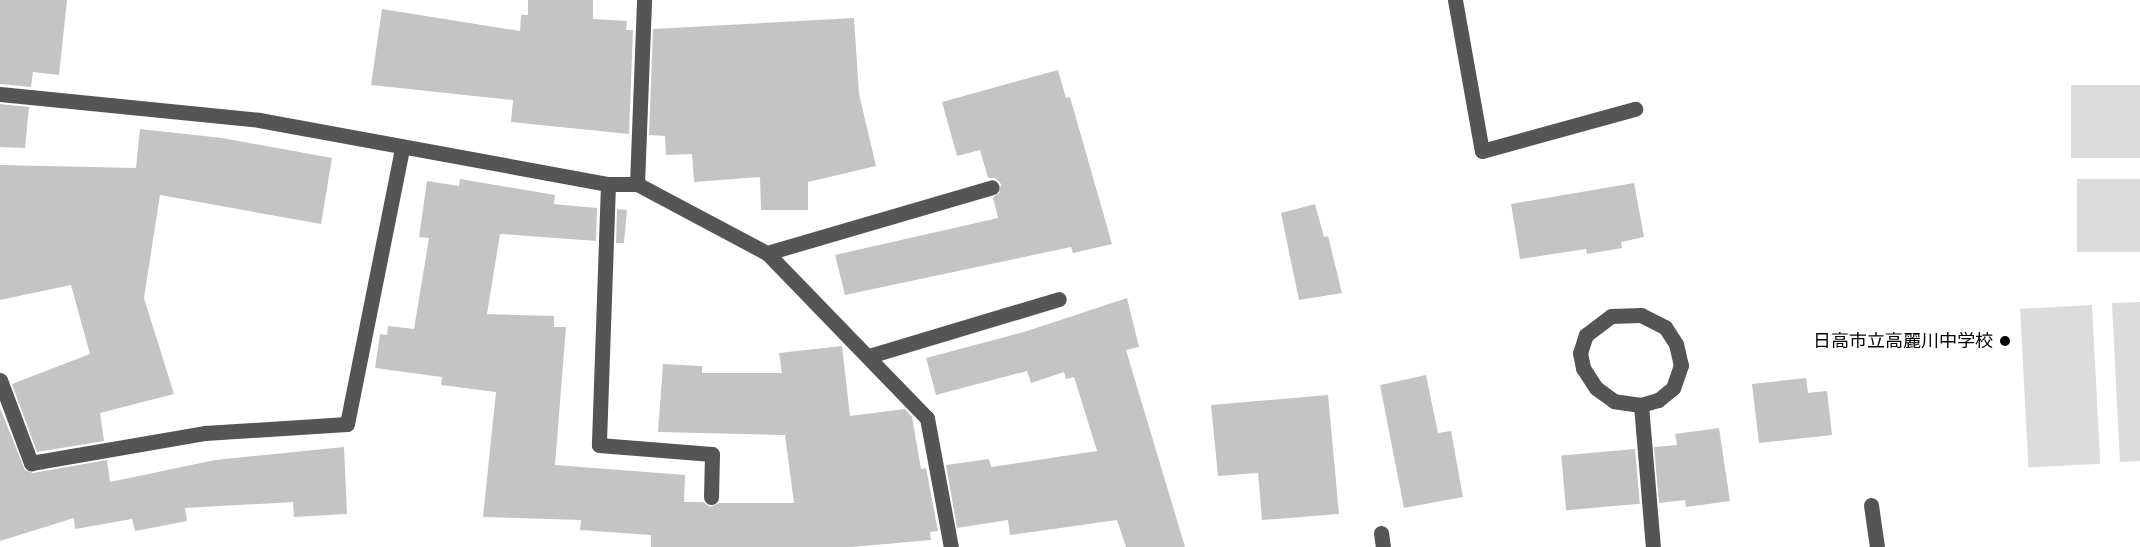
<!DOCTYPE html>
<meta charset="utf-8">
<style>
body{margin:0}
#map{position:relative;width:2140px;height:547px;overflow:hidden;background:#fff;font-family:"Public Sans","Noto Sans JP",sans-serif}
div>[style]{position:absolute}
.green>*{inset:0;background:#dcdcdc;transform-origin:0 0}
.building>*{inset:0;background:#c4c4c4;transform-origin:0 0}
.minor>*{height:15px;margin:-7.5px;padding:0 7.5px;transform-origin:7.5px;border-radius:7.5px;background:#555}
.dots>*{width:16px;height:16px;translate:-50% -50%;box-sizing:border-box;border:3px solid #fff;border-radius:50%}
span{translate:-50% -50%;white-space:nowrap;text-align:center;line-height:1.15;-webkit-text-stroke:4.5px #fff;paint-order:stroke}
.poi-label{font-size:18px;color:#000}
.right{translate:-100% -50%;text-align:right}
</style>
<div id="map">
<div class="green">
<div style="left:2140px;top:85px;width:73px;height:69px;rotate:90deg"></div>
<div style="left:2140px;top:179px;width:73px;height:63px;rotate:90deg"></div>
<div style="clip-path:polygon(2140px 302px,2140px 461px,2120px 462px,2112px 303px)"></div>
<div style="left:2092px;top:305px;width:159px;height:72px;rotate:87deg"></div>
</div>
<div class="building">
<div style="clip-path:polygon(0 0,67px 0,59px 75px,33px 72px,31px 87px,0 84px)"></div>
<div style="clip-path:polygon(528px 0,593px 0,593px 19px,627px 21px,626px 30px,633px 30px,629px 134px,511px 122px,513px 100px,371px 85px,382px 9px,520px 31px,521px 15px,528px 15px)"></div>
<div style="clip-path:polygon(854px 18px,859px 94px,876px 166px,808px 182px,808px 210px,761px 210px,760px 177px,694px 182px,692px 154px,666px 155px,665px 136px,649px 135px,653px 29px)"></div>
<div style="clip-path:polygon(1058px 70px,1066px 98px,1070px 97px,1112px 244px,1073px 253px,1071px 247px,845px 295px,835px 255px,998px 218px,993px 197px,999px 193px,1001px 184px,995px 178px,988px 178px,980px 150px,957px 156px,942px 102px)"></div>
<div style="clip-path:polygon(0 104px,29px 107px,25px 148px,0 147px)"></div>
<div style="clip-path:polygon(140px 129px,222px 138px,332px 158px,321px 224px,160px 195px,144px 298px,174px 394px,100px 413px,104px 441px,37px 452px,12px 384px,90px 354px,71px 285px,0 300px,0 165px,136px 168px)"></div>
<div style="clip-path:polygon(460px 179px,555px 195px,554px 204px,597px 208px,596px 241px,500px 234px,487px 314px,554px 316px,554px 327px,566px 327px,555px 465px,685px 475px,684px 502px,703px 502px,710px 507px,719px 503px,794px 503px,785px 435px,658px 432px,663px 364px,702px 366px,702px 373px,782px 373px,779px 353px,842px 346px,850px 416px,905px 409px,912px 417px,921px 469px,926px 468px,938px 531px,930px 532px,931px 540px,851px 547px,651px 547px,651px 535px,580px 530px,581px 520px,483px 517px,496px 392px,441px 385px,442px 377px,375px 368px,380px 334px,387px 335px,388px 326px,414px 329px,429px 238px,419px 237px,427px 181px,459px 186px)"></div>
<div style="clip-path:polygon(1634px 183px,1644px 237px,1621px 242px,1622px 248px,1587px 254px,1586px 249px,1520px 259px,1511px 204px)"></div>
<div style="clip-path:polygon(1315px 204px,1324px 237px,1328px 236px,1342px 293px,1299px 300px,1281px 213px)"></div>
<div style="clip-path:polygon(617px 209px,627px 210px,624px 243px,616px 243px)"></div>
<div style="clip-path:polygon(1127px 298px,1139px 347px,1126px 350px,1185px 547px,1126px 547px,1117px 520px,1010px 535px,1008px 520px,957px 528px,946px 465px,989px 459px,991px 467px,1097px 451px,1074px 377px,1066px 379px,1064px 372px,1031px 383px,1027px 371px,936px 395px,926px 358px,1024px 332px)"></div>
<div style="clip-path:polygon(1426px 375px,1438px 433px,1451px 431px,1463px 497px,1404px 508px,1380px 385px)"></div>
<div style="clip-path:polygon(1806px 378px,1808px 393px,1827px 391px,1832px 435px,1759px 443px,1752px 384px)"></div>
<div style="clip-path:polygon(1328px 395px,1339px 514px,1262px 520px,1258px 473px,1218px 476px,1211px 405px)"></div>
<div style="clip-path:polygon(0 408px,25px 470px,33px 473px,107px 460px,110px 482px,215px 460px,344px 447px,347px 514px,294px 517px,293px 502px,185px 508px,187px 521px,135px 531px,132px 519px,75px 529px,74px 518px,0 541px)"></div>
<div style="clip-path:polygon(1719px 428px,1730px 501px,1686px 507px,1685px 500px,1659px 503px,1654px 447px,1677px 445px,1675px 434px)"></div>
<div style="left:1635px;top:449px;width:55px;height:74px;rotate:85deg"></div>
</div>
<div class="minor">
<div style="left:1455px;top:0;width:153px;rotate:79.9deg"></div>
<div style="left:1482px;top:151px;width:159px;rotate:-15.4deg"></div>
<div style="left:0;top:94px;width:260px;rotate:5.7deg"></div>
<div style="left:259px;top:120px;width:355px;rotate:10.4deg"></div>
<div style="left:608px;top:184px;width:29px"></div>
<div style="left:637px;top:184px;width:147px;rotate:28deg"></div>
<div style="left:767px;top:253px;width:230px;rotate:45.9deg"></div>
<div style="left:927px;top:418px;width:131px;rotate:79.5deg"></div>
<div style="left:608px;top:184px;width:261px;rotate:92deg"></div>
<div style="left:599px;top:445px;width:113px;rotate:4.6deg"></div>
<div style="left:712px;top:454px;width:43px;rotate:91.3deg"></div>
<div style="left:637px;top:184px;width:184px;rotate:-87.8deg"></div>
<div style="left:767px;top:253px;width:234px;rotate:-16.3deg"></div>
<div style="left:1641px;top:315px;width:27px;rotate:27deg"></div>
<div style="left:1665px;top:327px;width:20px;rotate:57deg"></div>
<div style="left:1676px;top:344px;width:22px;rotate:77deg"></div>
<div style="left:1681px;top:365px;width:24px;rotate:109deg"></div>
<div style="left:1673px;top:388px;width:19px;rotate:141deg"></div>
<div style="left:1658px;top:400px;width:18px;rotate:164deg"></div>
<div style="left:1641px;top:405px;width:27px;rotate:-172deg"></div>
<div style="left:1614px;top:401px;width:22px;rotate:-144deg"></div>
<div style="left:1596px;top:388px;width:24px;rotate:-123deg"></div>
<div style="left:1583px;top:368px;width:15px;rotate:-101deg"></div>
<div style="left:1580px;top:353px;width:19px;rotate:-72deg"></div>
<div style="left:1586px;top:335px;width:31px;rotate:-37deg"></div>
<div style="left:1611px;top:316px;width:30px;rotate:-2deg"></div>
<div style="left:869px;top:356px;width:198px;rotate:-16.7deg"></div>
<div style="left:0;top:380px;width:89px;rotate:69.5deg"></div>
<div style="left:31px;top:463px;width:177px;rotate:-9.8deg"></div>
<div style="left:205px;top:433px;width:142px;rotate:-3.6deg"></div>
<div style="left:347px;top:424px;width:281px;rotate:-78.7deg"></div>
<div style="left:1641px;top:405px;width:143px;rotate:85.2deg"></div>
<div style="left:1871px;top:505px;width:42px;rotate:81.9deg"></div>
<div style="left:1381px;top:533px;width:14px;rotate:82deg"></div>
</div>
<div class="dots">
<div style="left:2005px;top:341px;background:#000"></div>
</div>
<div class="poi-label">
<span class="right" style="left:1993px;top:341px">日高市立高麗川中学校</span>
</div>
</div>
